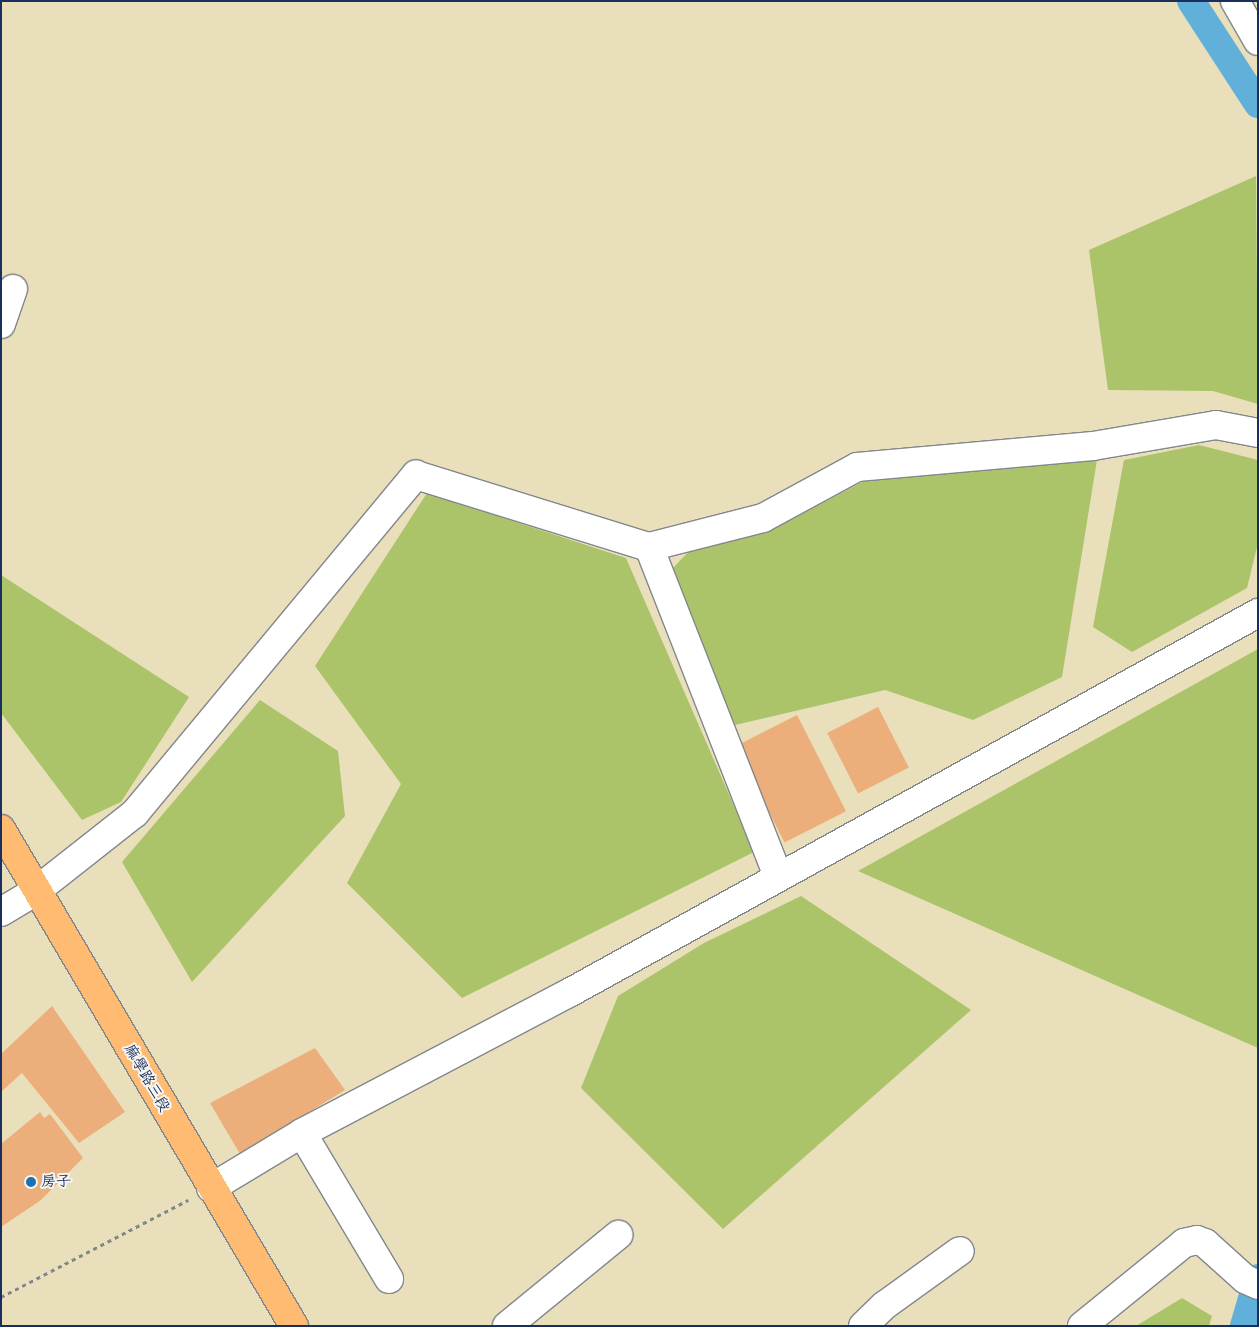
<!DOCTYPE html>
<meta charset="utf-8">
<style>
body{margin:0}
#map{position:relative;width:1259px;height:1327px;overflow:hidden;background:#eadfbb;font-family:"Architects Daughter","LXGW WenKai TC",sans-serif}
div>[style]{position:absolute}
.green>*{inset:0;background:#abc46a}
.canal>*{height:28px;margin:-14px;padding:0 14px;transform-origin:14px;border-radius:14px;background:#60b0da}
.building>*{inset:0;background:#ecae7b;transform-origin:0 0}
.path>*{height:3px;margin-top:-1.5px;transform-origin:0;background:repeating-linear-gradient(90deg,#82878c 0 4px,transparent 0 8px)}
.roads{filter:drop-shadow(1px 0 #82878c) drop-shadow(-1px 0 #82878c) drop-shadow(0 1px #82878c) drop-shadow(0 -1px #82878c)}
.minor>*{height:28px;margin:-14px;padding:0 14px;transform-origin:14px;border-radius:14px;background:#fff}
.major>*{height:28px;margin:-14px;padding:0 14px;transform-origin:14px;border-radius:14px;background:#febb71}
.dots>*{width:14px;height:14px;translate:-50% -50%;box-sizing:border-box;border:2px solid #f6f6f2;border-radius:50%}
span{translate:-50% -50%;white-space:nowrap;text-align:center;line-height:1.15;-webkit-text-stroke:4px #f6f6f2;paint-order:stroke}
.street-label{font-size:15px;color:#1b2f5e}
.poi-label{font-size:15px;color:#1b2f5e}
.left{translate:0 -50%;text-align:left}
.frame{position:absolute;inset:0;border:2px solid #1b2f5e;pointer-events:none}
</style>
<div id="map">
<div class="green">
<div style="clip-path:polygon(1256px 176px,1258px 404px,1213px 391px,1108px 390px,1089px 250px)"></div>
<div style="clip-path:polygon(1199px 445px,1258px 460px,1258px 543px,1247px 588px,1132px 652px,1093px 627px,1124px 460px)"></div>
<div style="clip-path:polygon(1097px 460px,1062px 677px,973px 720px,885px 690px,722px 728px,669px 572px,697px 543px,770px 531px,866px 480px)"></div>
<div style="clip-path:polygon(427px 493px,626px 558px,754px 852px,462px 998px,347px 883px,401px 784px,315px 666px)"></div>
<div style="clip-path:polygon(1px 575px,189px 697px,121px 802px,82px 820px,1px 713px)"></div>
<div style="clip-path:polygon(1258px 649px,1258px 1048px,858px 871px)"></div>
<div style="clip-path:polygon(260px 700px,338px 751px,345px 816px,192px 982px,122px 862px)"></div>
<div style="clip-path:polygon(801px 896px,971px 1010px,723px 1229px,581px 1088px,618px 996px,704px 943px)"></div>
<div style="clip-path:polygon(1182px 1298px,1212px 1316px,1209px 1326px,1136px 1326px)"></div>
</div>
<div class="canal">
<div style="left:1191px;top:1px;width:123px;rotate:57deg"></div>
<div style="left:1244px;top:1326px;width:50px;rotate:-73.7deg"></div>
</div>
<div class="building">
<div style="left:878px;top:707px;width:68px;height:57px;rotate:63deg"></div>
<div style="left:797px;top:715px;width:108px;height:69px;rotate:63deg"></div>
<div style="clip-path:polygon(52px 1006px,125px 1112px,79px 1143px,22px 1073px,1px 1092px,1px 1054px)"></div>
<div style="clip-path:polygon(315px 1048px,345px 1090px,240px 1154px,210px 1103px)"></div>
<div style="clip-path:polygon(40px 1112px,44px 1118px,50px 1114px,83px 1158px,41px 1200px,1px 1227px,1px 1144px)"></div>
</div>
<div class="path">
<div style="left:1px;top:1297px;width:211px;rotate:-27.4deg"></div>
</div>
<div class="roads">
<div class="minor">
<div style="left:1235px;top:1px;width:46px;rotate:60.1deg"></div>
<div style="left:1px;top:324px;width:37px;rotate:-71deg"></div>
<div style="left:649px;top:547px;width:118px;rotate:-14.3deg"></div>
<div style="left:763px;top:518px;width:107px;rotate:-28.5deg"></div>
<div style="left:857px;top:467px;width:237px;rotate:-5.1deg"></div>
<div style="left:1093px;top:446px;width:125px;rotate:-9.7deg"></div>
<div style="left:1216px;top:425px;width:43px;rotate:10.8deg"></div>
<div style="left:1px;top:912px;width:41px;rotate:-31deg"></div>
<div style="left:36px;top:891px;width:126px;rotate:-38.2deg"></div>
<div style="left:135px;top:813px;width:440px;rotate:-50.3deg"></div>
<div style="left:416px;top:475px;width:244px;rotate:17.2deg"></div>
<div style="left:649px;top:547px;width:354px;rotate:68.6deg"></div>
<div style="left:302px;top:1133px;width:170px;rotate:59.2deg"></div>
<div style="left:211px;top:1188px;width:106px;rotate:-31.1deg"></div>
<div style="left:302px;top:1133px;width:301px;rotate:-27.7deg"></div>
<div style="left:569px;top:993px;width:787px;rotate:-28.88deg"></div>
<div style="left:507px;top:1326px;width:144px;rotate:-39.3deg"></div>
<div style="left:863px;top:1326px;width:30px;rotate:-44deg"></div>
<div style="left:885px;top:1305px;width:92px;rotate:-35.8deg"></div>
<div style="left:1082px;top:1326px;width:132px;rotate:-39.1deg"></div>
<div style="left:1184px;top:1243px;width:13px;rotate:-13deg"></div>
<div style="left:1197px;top:1240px;width:9px;rotate:21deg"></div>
<div style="left:1205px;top:1243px;width:54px;rotate:42deg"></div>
<div style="left:1245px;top:1279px;width:14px;rotate:25deg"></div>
</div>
<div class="major">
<div style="left:1px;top:829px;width:577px;rotate:59.48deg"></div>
</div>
</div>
<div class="dots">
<div style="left:31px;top:1182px;background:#1f6fb2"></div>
</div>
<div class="street-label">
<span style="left:147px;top:1078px;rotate:60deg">麻學路三段</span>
</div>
<div class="poi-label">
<span class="left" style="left:41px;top:1182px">房子</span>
</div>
<div class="frame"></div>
</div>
